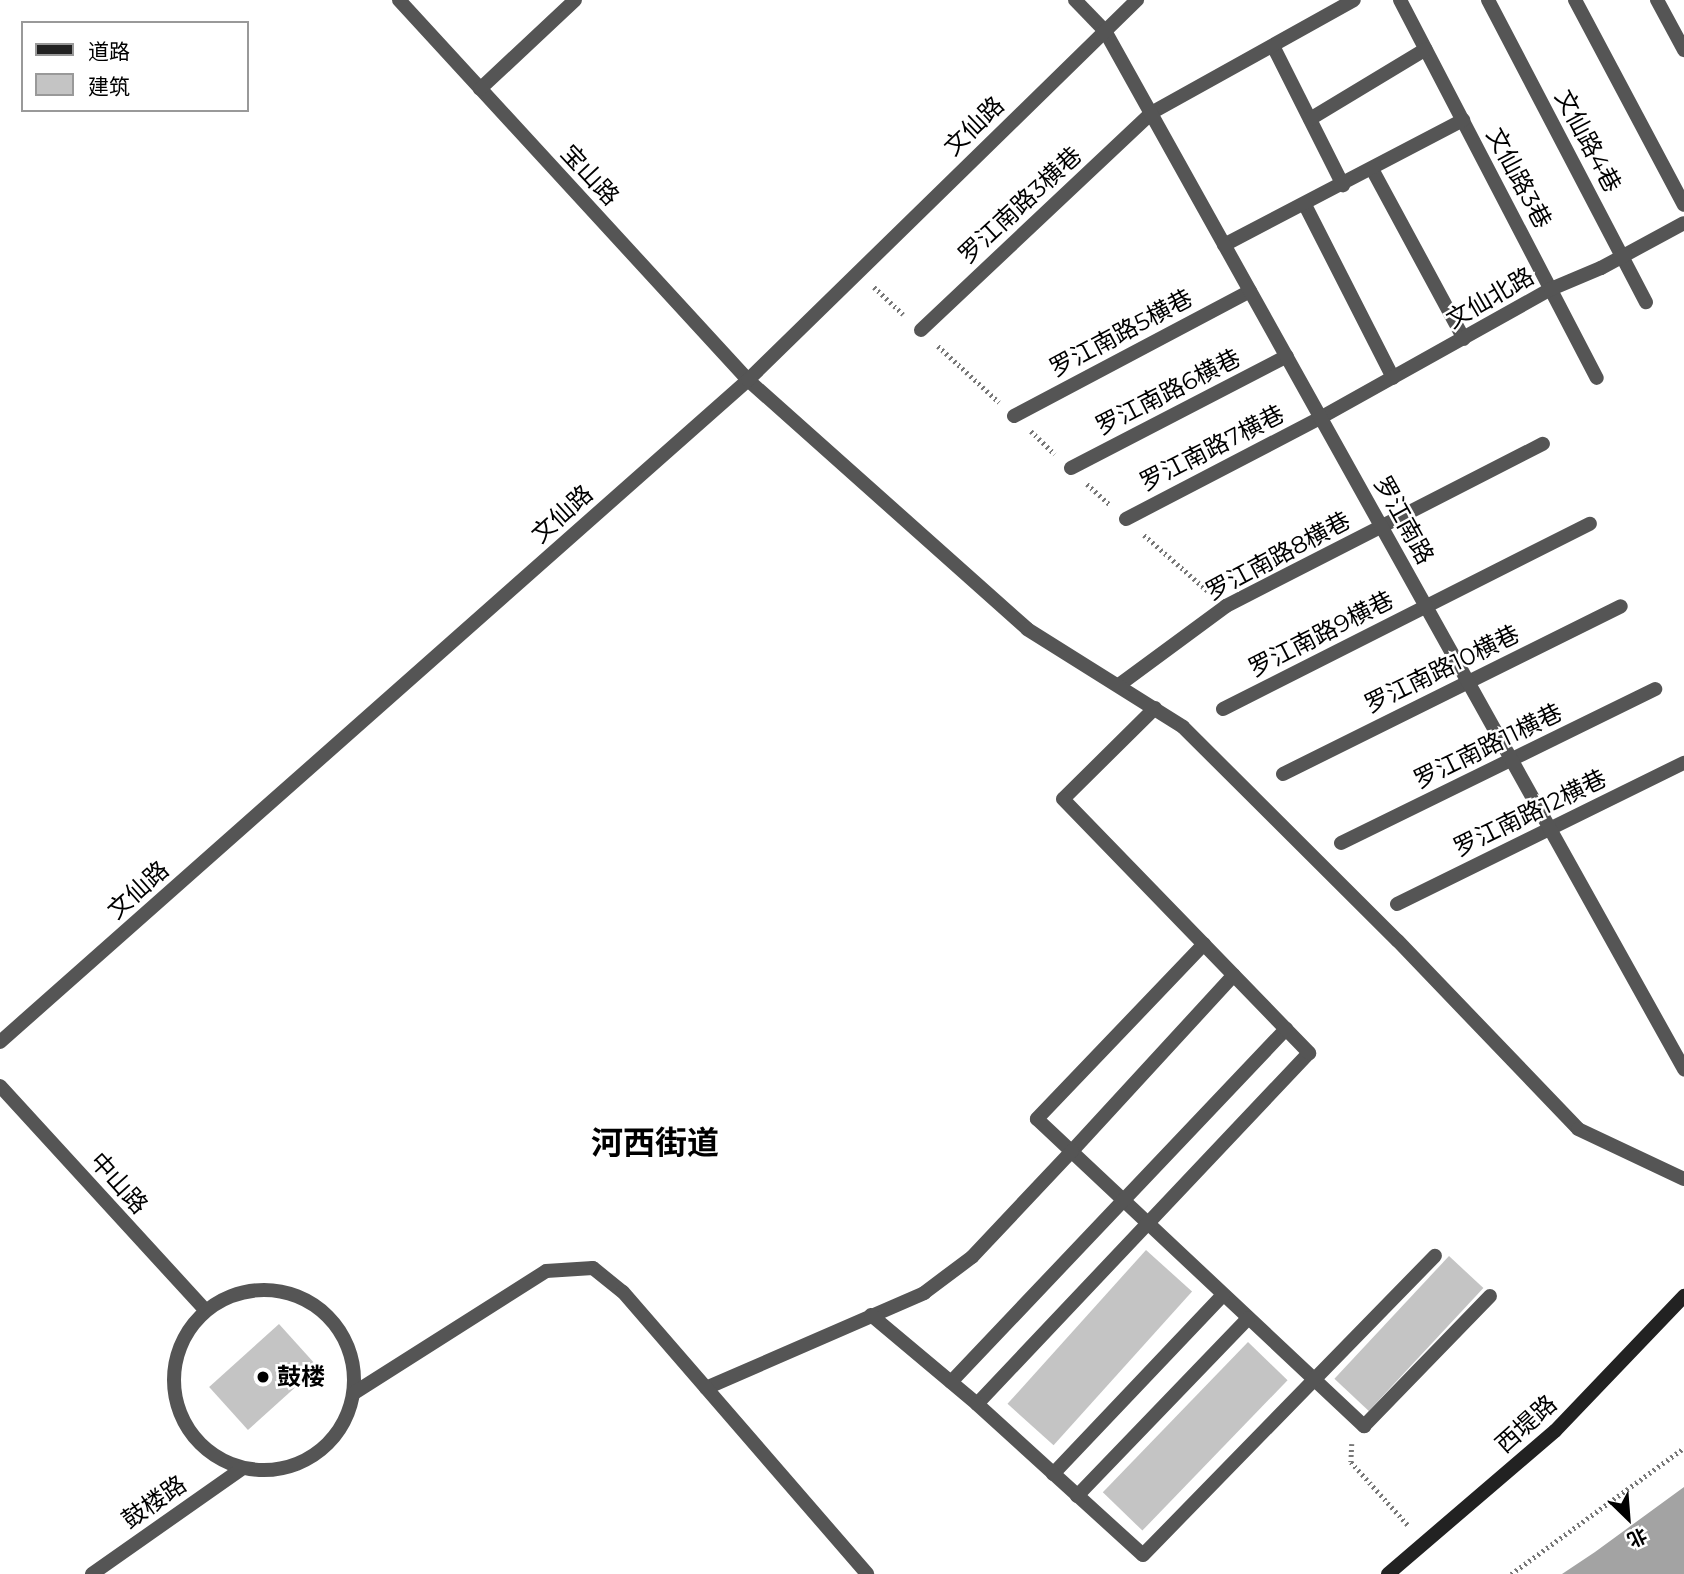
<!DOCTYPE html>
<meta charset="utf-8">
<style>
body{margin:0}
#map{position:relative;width:1684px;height:1574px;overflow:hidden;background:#fff;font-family:Montserrat,"Noto Sans SC",sans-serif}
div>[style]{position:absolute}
.water>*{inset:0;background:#a3a3a3}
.building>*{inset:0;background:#c4c4c4;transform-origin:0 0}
.path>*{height:4.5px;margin-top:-2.25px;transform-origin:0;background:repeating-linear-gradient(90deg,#777 0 2px,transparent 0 5.5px)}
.service>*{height:14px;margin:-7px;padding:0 7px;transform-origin:7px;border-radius:7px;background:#555}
.minor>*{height:14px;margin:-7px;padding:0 7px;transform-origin:7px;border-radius:7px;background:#555}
.tertiary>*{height:14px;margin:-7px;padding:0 7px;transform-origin:7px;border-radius:7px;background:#555}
.tertiary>.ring{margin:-7px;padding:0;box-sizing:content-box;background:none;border:14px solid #555;border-radius:50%}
.secondary>*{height:14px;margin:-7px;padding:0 7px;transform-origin:7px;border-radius:7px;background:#222}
.dots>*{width:19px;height:19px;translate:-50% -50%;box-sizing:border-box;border:4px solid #fff;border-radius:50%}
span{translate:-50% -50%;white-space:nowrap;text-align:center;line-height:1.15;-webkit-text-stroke:5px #fff;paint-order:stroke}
.street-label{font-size:24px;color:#000}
.poi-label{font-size:24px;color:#000;font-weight:700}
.left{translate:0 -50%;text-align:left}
.district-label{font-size:32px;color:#000;font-weight:700}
.legend{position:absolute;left:21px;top:21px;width:228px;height:91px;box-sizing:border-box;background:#fff;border:2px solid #999;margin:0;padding:9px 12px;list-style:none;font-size:21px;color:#000}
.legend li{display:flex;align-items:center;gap:14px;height:35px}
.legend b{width:35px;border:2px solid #999}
.north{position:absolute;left:1593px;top:1483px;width:70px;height:70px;-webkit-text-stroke:5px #fff;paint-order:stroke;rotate:155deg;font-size:19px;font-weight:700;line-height:28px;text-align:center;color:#000}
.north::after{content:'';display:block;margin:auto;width:24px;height:32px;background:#000;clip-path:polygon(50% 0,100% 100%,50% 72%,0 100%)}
</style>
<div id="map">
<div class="water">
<div style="clip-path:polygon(1684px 1487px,1684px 1574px,1562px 1574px,1595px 1552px)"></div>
</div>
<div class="building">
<div style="left:1146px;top:1250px;width:62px;height:207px;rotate:42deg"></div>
<div style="left:1449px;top:1256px;width:47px;height:168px;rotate:43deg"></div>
<div style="left:279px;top:1324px;width:58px;height:94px;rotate:48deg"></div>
<div style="left:1248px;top:1342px;width:55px;height:209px;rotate:44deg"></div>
</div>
<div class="path">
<div style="left:874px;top:287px;width:40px;rotate:43deg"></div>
<div style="left:938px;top:346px;width:83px;rotate:42.6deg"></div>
<div style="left:1031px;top:431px;width:33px;rotate:44deg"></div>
<div style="left:1087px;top:484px;width:30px;rotate:42deg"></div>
<div style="left:1144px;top:535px;width:86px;rotate:41.2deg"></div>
<div style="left:1352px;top:1444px;width:18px;rotate:93deg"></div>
<div style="left:1351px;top:1462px;width:85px;rotate:47.9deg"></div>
<div style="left:1511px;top:1574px;width:214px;rotate:-36.1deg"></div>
</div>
<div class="service">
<div style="left:921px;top:330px;width:316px;rotate:-43.3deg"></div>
<div style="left:1223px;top:709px;width:411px;rotate:-26.8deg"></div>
<div style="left:1283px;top:774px;width:377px;rotate:-26.4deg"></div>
<div style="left:1341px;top:843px;width:350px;rotate:-26.1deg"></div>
<div style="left:1397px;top:904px;width:320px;rotate:-26.2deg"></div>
<div style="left:1204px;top:944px;width:242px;rotate:133.7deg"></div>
<div style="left:1037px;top:1119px;width:449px;rotate:43.2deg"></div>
<div style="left:1364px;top:1426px;width:181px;rotate:-45.9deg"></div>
<div style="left:1072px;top:1151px;width:239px;rotate:-47.4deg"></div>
<div style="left:951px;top:1382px;width:487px;rotate:-46.5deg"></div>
<div style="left:706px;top:1388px;width:238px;rotate:-23.5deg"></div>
<div style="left:924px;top:1293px;width:60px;rotate:-36.9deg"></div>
<div style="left:977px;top:1404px;width:483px;rotate:-46.6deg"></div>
<div style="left:1053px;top:1474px;width:247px;rotate:-46.5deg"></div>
<div style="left:1077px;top:1496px;width:247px;rotate:-46.1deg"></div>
</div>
<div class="minor">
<div style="left:399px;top:0;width:516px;rotate:47.43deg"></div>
<div style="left:1400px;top:0;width:426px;rotate:62.5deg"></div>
<div style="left:1488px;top:0;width:341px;rotate:62.4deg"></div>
<div style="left:1575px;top:0;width:232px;rotate:62deg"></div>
<div style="left:1657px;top:0;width:57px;rotate:61.6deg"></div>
<div style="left:1273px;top:46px;width:156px;rotate:63.3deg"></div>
<div style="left:480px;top:89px;width:130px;rotate:-43.1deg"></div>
<div style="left:1151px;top:113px;width:232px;rotate:-29.1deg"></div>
<div style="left:1310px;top:119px;width:135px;rotate:-31.1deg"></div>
<div style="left:1372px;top:169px;width:193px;rotate:61.6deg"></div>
<div style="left:1305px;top:205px;width:194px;rotate:63deg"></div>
<div style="left:1224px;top:245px;width:270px;rotate:-27.6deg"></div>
<div style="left:1014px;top:416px;width:267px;rotate:-27.9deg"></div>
<div style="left:1071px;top:468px;width:243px;rotate:-27.4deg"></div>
<div style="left:1126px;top:519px;width:219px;rotate:-27.5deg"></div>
<div style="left:1320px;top:418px;width:265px;rotate:-29.2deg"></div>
<div style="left:1551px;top:289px;width:54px;rotate:-22.8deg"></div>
<div style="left:1601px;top:268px;width:94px;rotate:-28.5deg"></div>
<div style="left:1119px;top:685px;width:133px;rotate:-36.4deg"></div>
<div style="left:1226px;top:606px;width:356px;rotate:-27.1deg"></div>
<div style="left:1155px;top:708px;width:129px;rotate:135.3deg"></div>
<div style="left:1063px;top:799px;width:354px;rotate:45.9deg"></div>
<div style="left:972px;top:1257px;width:146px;rotate:-46.7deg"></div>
<div style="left:871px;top:1315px;width:138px;rotate:40deg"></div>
<div style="left:977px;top:1404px;width:224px;rotate:42.3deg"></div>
<div style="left:1143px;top:1555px;width:418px;rotate:-45.7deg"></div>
</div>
<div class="tertiary">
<div style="left:1075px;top:0;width:43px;rotate:45.9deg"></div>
<div style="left:1105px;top:31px;width:1189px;rotate:60.85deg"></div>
<div style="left:748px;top:380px;width:374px;rotate:41.7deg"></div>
<div style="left:1027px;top:629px;width:184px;rotate:32.1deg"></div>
<div style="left:1183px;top:727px;width:303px;rotate:44.9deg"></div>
<div style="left:1398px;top:941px;width:260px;rotate:46.2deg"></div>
<div style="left:1578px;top:1129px;width:117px;rotate:25.3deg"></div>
<div style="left:0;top:1042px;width:999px;rotate:-41.51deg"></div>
<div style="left:748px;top:380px;width:544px;rotate:-44.33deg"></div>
<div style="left:0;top:1086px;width:304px;rotate:47.5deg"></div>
<div class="ring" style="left:174px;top:1290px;width:166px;height:166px"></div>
<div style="left:354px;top:1393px;width:227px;rotate:-32.4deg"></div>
<div style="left:546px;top:1271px;width:47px;rotate:-3.7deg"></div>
<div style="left:593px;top:1268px;width:38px;rotate:39deg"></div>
<div style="left:623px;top:1292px;width:373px;rotate:49.1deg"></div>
<div style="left:92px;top:1574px;width:184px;rotate:-35.1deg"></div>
</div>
<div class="secondary">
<div style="left:1388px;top:1574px;width:220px;rotate:-40.6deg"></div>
<div style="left:1555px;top:1431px;width:187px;rotate:-46.3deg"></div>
</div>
<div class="dots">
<div style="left:263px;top:1377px;background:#000"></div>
</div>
<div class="street-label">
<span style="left:974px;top:126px;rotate:-44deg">文仙路</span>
<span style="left:1588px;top:141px;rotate:62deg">文仙路4巷</span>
<span style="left:590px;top:175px;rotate:47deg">宝山路</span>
<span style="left:1519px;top:178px;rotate:62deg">文仙路3巷</span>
<span style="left:1020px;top:205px;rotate:-43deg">罗江南路3横巷</span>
<span style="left:1490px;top:298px;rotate:-30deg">文仙北路</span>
<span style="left:1121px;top:333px;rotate:-28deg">罗江南路5横巷</span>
<span style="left:1168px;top:392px;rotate:-27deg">罗江南路6横巷</span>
<span style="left:1212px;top:448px;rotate:-27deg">罗江南路7横巷</span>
<span style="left:562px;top:514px;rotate:-42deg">文仙路</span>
<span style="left:1404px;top:520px;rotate:61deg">罗江南路</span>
<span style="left:1278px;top:556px;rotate:-28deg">罗江南路8横巷</span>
<span style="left:1321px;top:634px;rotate:-27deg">罗江南路9横巷</span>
<span style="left:1442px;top:669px;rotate:-26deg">罗江南路10横巷</span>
<span style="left:1488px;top:746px;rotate:-26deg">罗江南路11横巷</span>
<span style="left:1530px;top:813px;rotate:-26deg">罗江南路12横巷</span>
<span style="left:138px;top:890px;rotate:-42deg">文仙路</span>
<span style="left:119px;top:1183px;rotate:48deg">中山路</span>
<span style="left:1526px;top:1424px;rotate:-42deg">西堤路</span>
<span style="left:154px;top:1502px;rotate:-35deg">鼓楼路</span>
</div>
<div class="poi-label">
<span class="left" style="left:277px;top:1377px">鼓楼</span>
</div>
<div class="district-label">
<span style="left:655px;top:1143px">河西街道</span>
</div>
<ul class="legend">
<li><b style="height:9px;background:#222"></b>道路</li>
<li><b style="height:19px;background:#c4c4c4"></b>建筑</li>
</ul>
<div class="north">北</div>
</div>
